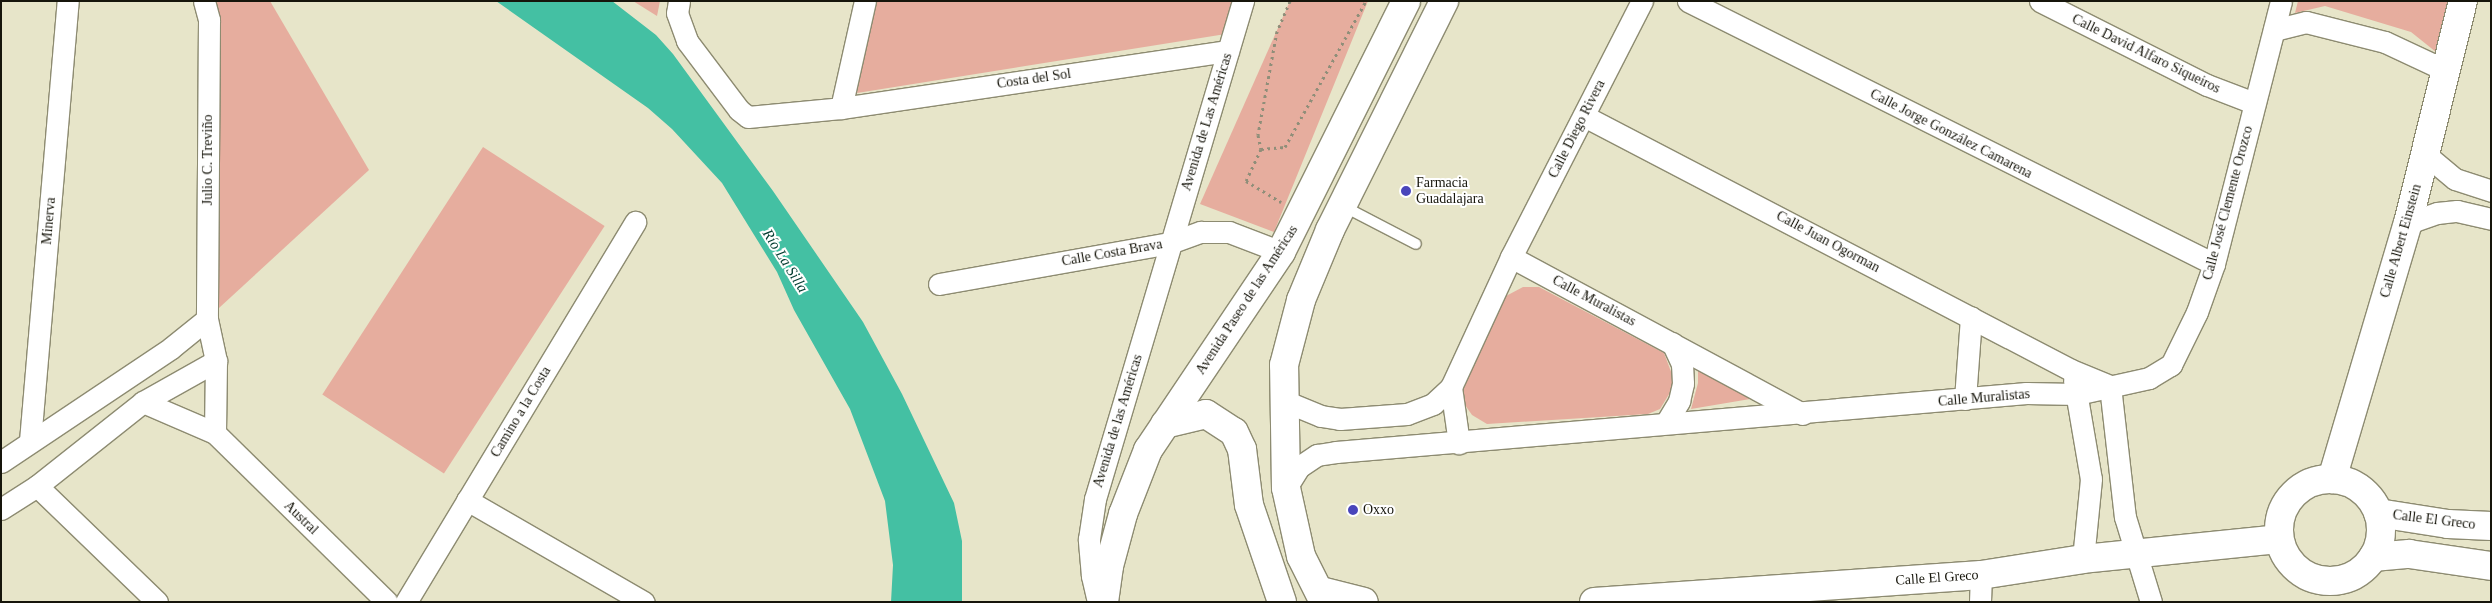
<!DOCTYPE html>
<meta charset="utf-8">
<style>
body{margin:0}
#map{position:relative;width:2492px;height:603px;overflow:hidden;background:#e7e5c9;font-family:"Times New Roman",serif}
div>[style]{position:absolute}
.green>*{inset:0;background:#e6ad9e;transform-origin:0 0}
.water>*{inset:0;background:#44c0a3}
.path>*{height:3px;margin-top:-1.5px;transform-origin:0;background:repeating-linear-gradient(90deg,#8f8e79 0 2.5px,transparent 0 6.5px)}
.roads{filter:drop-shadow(1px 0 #8d8b71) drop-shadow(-1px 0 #8d8b71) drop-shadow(0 1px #8d8b71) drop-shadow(0 -1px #8d8b71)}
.lane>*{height:10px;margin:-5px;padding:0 5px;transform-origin:5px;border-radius:5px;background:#fff}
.street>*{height:21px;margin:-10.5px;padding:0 10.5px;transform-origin:10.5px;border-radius:10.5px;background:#fff}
.secondary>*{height:28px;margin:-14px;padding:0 14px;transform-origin:14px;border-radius:14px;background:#fff}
.secondary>.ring{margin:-14px;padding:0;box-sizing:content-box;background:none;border:28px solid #fff;border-radius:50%}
.dots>*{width:14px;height:14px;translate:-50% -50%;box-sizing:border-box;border:2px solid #fff;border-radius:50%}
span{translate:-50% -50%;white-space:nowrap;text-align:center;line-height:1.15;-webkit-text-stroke:4px #fff;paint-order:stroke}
.street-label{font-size:14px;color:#16150b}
.poi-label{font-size:14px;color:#16150b}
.left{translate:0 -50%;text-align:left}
.water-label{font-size:15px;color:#013b2f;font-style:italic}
.frame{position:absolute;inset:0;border:2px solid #16150b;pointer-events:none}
</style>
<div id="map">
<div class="green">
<div style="clip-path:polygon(208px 1px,270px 1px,369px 170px,207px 319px)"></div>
<div style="clip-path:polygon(633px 1px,660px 1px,657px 16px)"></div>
<div style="clip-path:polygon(875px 1px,1240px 1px,1232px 33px,857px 93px)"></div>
<div style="clip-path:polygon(1290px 1px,1368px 1px,1274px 232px,1200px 204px)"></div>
<div style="clip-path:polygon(2298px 1px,2449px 1px,2436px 52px,2411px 32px,2325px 6px,2295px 13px)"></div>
<div style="left:483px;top:147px;width:145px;height:295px;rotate:33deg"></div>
<div style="clip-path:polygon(1523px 287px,1539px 287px,1664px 353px,1673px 377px,1671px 391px,1660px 409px,1648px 414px,1487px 424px,1472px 415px,1465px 405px,1462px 391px,1464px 376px,1506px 296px)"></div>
<div style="clip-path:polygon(1698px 366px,1762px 397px,1691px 409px,1698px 383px)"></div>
</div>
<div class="water">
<div style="clip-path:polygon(496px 1px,612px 1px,656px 35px,673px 54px,773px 191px,863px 322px,902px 394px,954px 503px,962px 541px,962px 602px,891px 602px,893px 565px,885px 501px,850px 409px,794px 310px,777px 272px,722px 183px,672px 129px,648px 108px)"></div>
</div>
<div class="path">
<div style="left:1290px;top:1px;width:33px;rotate:113deg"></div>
<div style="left:1277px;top:31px;width:106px;rotate:100.4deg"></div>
<div style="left:1258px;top:135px;width:14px;rotate:78deg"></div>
<div style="left:1261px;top:149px;width:24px;rotate:-5deg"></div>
<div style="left:1285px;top:147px;width:167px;rotate:-61deg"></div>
<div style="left:1261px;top:149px;width:35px;rotate:115deg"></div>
<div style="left:1246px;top:181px;width:41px;rotate:31deg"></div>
</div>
<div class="roads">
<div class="lane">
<div style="left:1343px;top:206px;width:82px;rotate:27.5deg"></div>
</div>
<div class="street">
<div style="left:204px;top:1px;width:20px;rotate:75deg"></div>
<div style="left:209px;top:20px;width:299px;rotate:90.4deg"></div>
<div style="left:207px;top:319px;width:43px;rotate:77.9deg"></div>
<div style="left:216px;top:361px;width:72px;rotate:90.8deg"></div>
<div style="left:679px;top:1px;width:12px;rotate:99deg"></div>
<div style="left:677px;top:13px;width:30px;rotate:70deg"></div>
<div style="left:687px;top:41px;width:86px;rotate:53deg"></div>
<div style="left:739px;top:110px;width:11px;rotate:38deg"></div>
<div style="left:748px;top:117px;width:93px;rotate:-5.5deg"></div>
<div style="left:841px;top:108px;width:391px;rotate:-8.4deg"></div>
<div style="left:1688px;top:1px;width:588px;rotate:26.57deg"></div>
<div style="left:2040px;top:1px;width:187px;rotate:26.7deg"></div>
<div style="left:2207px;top:85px;width:50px;rotate:21deg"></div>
<div style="left:2274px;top:30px;width:33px;rotate:-14deg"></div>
<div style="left:2306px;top:22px;width:81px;rotate:14.2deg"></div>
<div style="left:2385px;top:42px;width:66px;rotate:25deg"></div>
<div style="left:841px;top:108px;width:110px;rotate:-77.4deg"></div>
<div style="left:1584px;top:116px;width:549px;rotate:27.54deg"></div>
<div style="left:2071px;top:370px;width:42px;rotate:22.3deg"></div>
<div style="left:2425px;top:154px;width:39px;rotate:40deg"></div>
<div style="left:2455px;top:179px;width:38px;rotate:18deg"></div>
<div style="left:2408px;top:223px;width:31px;rotate:-19deg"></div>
<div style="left:2437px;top:213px;width:20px;rotate:-6deg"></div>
<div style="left:2457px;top:211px;width:35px;rotate:13deg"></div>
<div style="left:1511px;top:257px;width:331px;rotate:28.3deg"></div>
<div style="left:939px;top:284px;width:235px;rotate:-10.1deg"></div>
<div style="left:1170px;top:243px;width:33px;rotate:-20deg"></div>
<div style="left:1201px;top:232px;width:28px"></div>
<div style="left:1229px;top:232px;width:56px;rotate:21deg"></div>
<div style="left:2074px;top:380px;width:100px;rotate:80.3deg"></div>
<div style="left:2091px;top:479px;width:80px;rotate:95.7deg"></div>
<div style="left:2110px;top:386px;width:132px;rotate:83.5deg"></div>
<div style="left:2125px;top:517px;width:89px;rotate:73deg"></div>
<div style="left:1451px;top:387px;width:57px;rotate:81.9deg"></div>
<div style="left:1965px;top:399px;width:82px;rotate:-85.8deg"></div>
<div style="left:1282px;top:400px;width:42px;rotate:22.3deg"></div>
<div style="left:1321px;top:416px;width:19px;rotate:9deg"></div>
<div style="left:1340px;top:419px;width:67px;rotate:-4.3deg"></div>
<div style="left:1407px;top:414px;width:28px;rotate:-21deg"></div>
<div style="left:1433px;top:404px;width:25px;rotate:-43deg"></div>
<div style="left:1451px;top:387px;width:143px;rotate:-65.2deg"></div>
<div style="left:1511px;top:257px;width:288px;rotate:-62.9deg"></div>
<div style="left:143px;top:402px;width:78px;rotate:23.3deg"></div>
<div style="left:215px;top:433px;width:241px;rotate:44.5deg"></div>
<div style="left:1666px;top:423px;width:26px;rotate:-59deg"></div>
<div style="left:1679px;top:401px;width:18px;rotate:-77deg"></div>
<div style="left:1683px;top:383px;width:19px;rotate:-93deg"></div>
<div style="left:1682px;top:364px;width:23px;rotate:-115deg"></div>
<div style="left:30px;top:441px;width:442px;rotate:-85.1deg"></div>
<div style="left:1px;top:462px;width:205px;rotate:-33.8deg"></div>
<div style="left:171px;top:348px;width:46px;rotate:-38.9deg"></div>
<div style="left:37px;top:486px;width:167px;rotate:44deg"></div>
<div style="left:1286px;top:488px;width:25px;rotate:-58deg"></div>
<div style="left:1299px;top:467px;width:22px;rotate:-34deg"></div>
<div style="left:1317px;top:455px;width:19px;rotate:-9deg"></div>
<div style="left:1336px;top:452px;width:693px;rotate:-4.89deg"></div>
<div style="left:2026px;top:393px;width:51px;rotate:1.1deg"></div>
<div style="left:2077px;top:394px;width:74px;rotate:-12.5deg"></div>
<div style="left:2149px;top:378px;width:26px;rotate:-31deg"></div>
<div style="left:2171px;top:365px;width:59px;rotate:-63.9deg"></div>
<div style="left:2197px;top:312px;width:51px;rotate:-70.5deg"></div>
<div style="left:2214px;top:264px;width:271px;rotate:-75.7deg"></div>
<div style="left:467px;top:500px;width:204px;rotate:30deg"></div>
<div style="left:1px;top:509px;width:43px;rotate:-32.6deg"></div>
<div style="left:37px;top:486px;width:135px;rotate:-38.4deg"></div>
<div style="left:143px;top:402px;width:84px;rotate:-29.3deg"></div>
<div style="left:406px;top:602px;width:444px;rotate:-58.9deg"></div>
<div style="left:1098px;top:602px;width:27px;rotate:-103deg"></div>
<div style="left:1092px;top:576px;width:37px;rotate:-95deg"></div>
<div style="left:1089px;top:539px;width:40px;rotate:-81.5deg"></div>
<div style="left:1095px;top:499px;width:520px;rotate:-73.45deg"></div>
<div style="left:1980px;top:602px;width:27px;rotate:-88deg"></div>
</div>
<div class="secondary">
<div style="left:1165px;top:424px;width:42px;rotate:-13.7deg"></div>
<div style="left:1206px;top:414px;width:33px;rotate:33deg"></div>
<div style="left:1234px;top:432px;width:19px;rotate:65deg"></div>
<div style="left:1242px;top:449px;width:56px;rotate:82.9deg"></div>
<div style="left:1249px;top:505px;width:102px;rotate:71.2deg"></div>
<div style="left:2332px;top:479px;width:267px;rotate:-73.5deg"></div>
<div style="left:2408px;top:223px;width:229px;rotate:-76.1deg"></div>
<div class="ring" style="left:2279px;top:479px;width:74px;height:74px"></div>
<div style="left:2378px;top:513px;width:71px;rotate:8.9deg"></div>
<div style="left:2448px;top:524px;width:43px;rotate:2.7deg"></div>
<div style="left:2373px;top:557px;width:36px;rotate:-5deg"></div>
<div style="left:2409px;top:554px;width:83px;rotate:8.3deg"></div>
<div style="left:1321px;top:591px;width:44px;rotate:14.3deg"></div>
<div style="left:1104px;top:602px;width:36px;rotate:-82deg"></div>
<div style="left:1109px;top:566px;width:54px;rotate:-74.9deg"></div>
<div style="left:1123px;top:514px;width:69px;rotate:-68.7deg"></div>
<div style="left:1148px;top:450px;width:239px;rotate:-56.1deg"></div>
<div style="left:1281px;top:252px;width:280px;rotate:-63.5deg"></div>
<div style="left:1324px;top:602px;width:51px;rotate:-116.6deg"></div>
<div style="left:1301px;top:556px;width:70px;rotate:-102.4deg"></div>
<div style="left:1286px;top:488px;width:123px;rotate:-90.9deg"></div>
<div style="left:1284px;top:365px;width:67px;rotate:-75.3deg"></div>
<div style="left:1301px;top:300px;width:76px;rotate:-67.5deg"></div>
<div style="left:1330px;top:230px;width:256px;rotate:-63.5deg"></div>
<div style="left:1594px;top:602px;width:388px;rotate:-4deg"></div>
<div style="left:1981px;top:575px;width:103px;rotate:-8.9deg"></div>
<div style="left:2083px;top:559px;width:197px;rotate:-5.8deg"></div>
</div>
</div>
<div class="dots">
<div style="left:1406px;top:191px;background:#4945bb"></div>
<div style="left:1353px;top:510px;background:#4945bb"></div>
</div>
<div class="street-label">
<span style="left:2146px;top:54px;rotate:26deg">Calle David Alfaro Siqueiros</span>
<span style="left:1034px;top:79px;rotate:-8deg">Costa del Sol</span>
<span style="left:1207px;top:122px;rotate:-73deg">Avenida de Las Américas</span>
<span style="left:1577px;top:129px;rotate:-63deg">Calle Diego Rivera</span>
<span style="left:1951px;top:134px;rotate:27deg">Calle Jorge González Camarena</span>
<span style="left:208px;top:160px;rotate:-90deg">Julio C. Treviño</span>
<span style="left:2228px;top:203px;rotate:-75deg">Calle José Clemente Orozco</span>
<span style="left:49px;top:221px;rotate:-85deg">Minerva</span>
<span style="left:2401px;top:241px;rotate:-74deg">Calle Albert Einstein</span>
<span style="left:1828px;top:242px;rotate:28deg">Calle Juan Ogorman</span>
<span style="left:1112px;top:253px;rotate:-10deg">Calle Costa Brava</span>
<span style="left:1247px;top:300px;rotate:-57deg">Avenida Paseo de las Américas</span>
<span style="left:1594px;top:301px;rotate:28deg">Calle Muralistas</span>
<span style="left:1984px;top:398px;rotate:-5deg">Calle Muralistas</span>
<span style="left:521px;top:412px;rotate:-59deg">Camino a la Costa</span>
<span style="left:1118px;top:421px;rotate:-73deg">Avenida de las Américas</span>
<span style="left:301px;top:518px;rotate:44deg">Austral</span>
<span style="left:2434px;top:520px;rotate:7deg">Calle El Greco</span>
<span style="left:1937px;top:578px;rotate:-4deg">Calle El Greco</span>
</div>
<div class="poi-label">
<span class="left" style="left:1416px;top:191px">Farmacia<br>Guadalajara</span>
<span class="left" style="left:1363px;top:510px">Oxxo</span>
</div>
<div class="water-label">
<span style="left:785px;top:261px;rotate:58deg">Río La Silla</span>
</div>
<div class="frame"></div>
</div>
